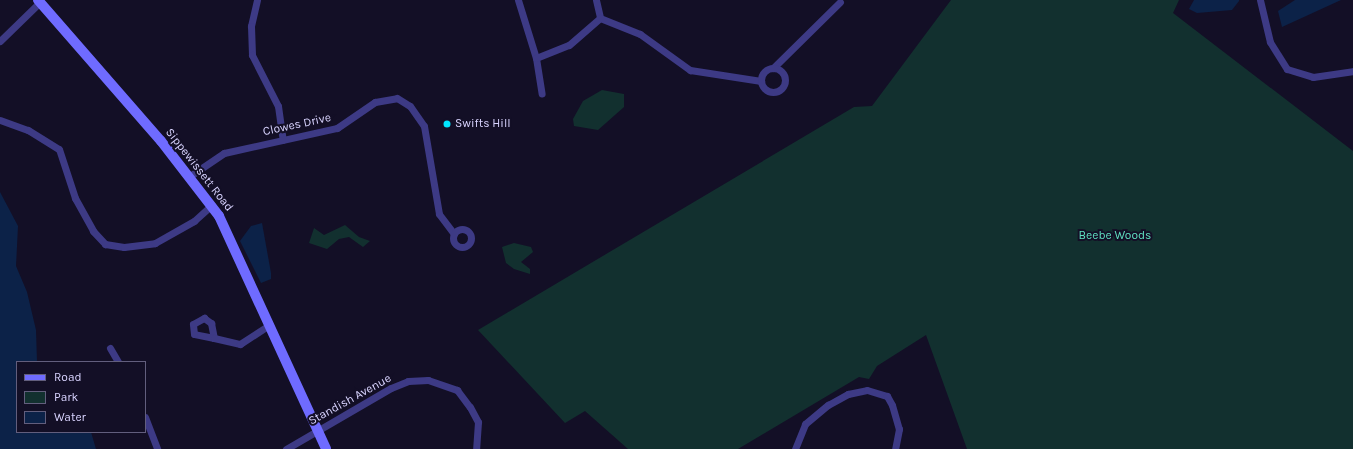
<!DOCTYPE html>
<style>
body{margin:0}
#map{position:relative;width:1353px;height:449px;overflow:hidden;background:#130f26;font-family:Karla,sans-serif}
div>[style]{position:absolute}
.green>*{inset:0;background:#12302f}
.water>*{inset:0;background:#0c2248}
.street>*{height:7px;margin:-3.5px;padding:0 3.5px;transform-origin:3.5px;border-radius:3.5px;background:#3d3a85}
.street>.ring{margin:-3.5px;padding:0;box-sizing:content-box;background:none;border:7px solid #3d3a85;border-radius:50%}
.secondary>*{height:10px;margin:-5px;padding:0 5px;transform-origin:5px;border-radius:5px;background:#6f6bff}
.dots>*{width:11px;height:11px;translate:-50% -50%;box-sizing:border-box;border:2px solid #130f26;border-radius:50%}
span{translate:-50% -50%;white-space:nowrap;text-align:center;line-height:1.15;-webkit-text-stroke:4px #130f26;paint-order:stroke}
.poi-label{font-size:12px;color:#d9d4ff}
.left{translate:0 -50%;text-align:left}
.street-label{font-size:12px;color:#d9d4ff}
.park-label{font-size:12px;color:#5fe0c0}
.legend{position:absolute;left:16px;top:361px;width:130px;height:72px;box-sizing:border-box;background:#130f26;border:1px solid #625e7d;margin:0;padding:5px 7px;list-style:none;font-size:12px;color:#d9d4ff}
.legend li{display:flex;align-items:center;gap:8px;height:20px}
.legend b{width:20px;border:1px solid #625e7d}
</style>
<div id="map">
<div class="green">
<div style="clip-path:polygon(951px 0,1179px 0,1173px 13px,1353px 151px,1353px 449px,967px 449px,926px 335px,877px 366px,869px 379px,859px 377px,738px 449px,628px 449px,585px 411px,565px 423px,478px 330px,854px 107px,872px 106px)"></div>
<div style="clip-path:polygon(602px 90px,624px 94px,624px 107px,598px 130px,574px 126px,573px 119px,583px 101px)"></div>
<div style="clip-path:polygon(345px 225px,359px 237px,370px 241px,363px 247px,349px 237px,339px 239px,327px 249px,309px 243px,314px 228px,324px 235px)"></div>
<div style="clip-path:polygon(514px 243px,531px 247px,533px 252px,521px 262px,530px 269px,530px 274px,514px 269px,506px 263px,502px 247px)"></div>
</div>
<div class="water">
<div style="clip-path:polygon(1194px 0,1239px 0,1239px 1px,1232px 10px,1197px 13px,1189px 9px)"></div>
<div style="clip-path:polygon(1295px 0,1341px 0,1282px 27px,1278px 11px)"></div>
<div style="clip-path:polygon(0 192px,18px 226px,16px 266px,27px 292px,36px 330px,37px 362px,17px 362px,17px 432px,91px 432px,96px 449px,0 449px)"></div>
<div style="clip-path:polygon(262px 223px,271px 273px,271px 279px,261px 283px,240px 241px,251px 226px)"></div>
</div>
<div class="street">
<div style="left:257px;top:0;width:27px;rotate:103deg"></div>
<div style="left:251px;top:26px;width:29px;rotate:88deg"></div>
<div style="left:252px;top:55px;width:57px;rotate:63deg"></div>
<div style="left:278px;top:106px;width:34px;rotate:82deg"></div>
<div style="left:518px;top:0;width:61px;rotate:72.8deg"></div>
<div style="left:536px;top:58px;width:36px;rotate:81deg"></div>
<div style="left:596px;top:0;width:18px;rotate:77deg"></div>
<div style="left:600px;top:18px;width:43px;rotate:21.8deg"></div>
<div style="left:640px;top:34px;width:62px;rotate:35.8deg"></div>
<div style="left:690px;top:70px;width:72px;rotate:8.8deg"></div>
<div style="left:1260px;top:0;width:43px;rotate:76.6deg"></div>
<div style="left:1270px;top:42px;width:32px;rotate:58deg"></div>
<div style="left:1287px;top:69px;width:27px;rotate:17deg"></div>
<div style="left:1313px;top:77px;width:40px;rotate:-8.5deg"></div>
<div style="left:0;top:41px;width:56px;rotate:-44.3deg"></div>
<div style="left:536px;top:58px;width:35px;rotate:-22deg"></div>
<div style="left:569px;top:45px;width:41px;rotate:-41.1deg"></div>
<div style="left:773px;top:68px;width:94px;rotate:-44.6deg"></div>
<div class="ring" style="left:761px;top:68px;width:17px;height:17px"></div>
<div style="left:0;top:120px;width:30px;rotate:20deg"></div>
<div style="left:28px;top:130px;width:36px;rotate:32deg"></div>
<div style="left:59px;top:149px;width:52px;rotate:71.9deg"></div>
<div style="left:75px;top:198px;width:38px;rotate:61deg"></div>
<div style="left:93px;top:231px;width:18px;rotate:47deg"></div>
<div style="left:105px;top:244px;width:19px;rotate:9deg"></div>
<div style="left:124px;top:247px;width:31px;rotate:-7deg"></div>
<div style="left:155px;top:243px;width:45px;rotate:-29.4deg"></div>
<div style="left:194px;top:221px;width:24px;rotate:-42deg"></div>
<div style="left:190px;top:176px;width:41px;rotate:-34.1deg"></div>
<div style="left:224px;top:153px;width:116px;rotate:-12.5deg"></div>
<div style="left:337px;top:128px;width:46px;rotate:-34.4deg"></div>
<div style="left:375px;top:102px;width:22px;rotate:-10deg"></div>
<div style="left:397px;top:98px;width:15px;rotate:32deg"></div>
<div style="left:410px;top:106px;width:24px;rotate:55deg"></div>
<div style="left:424px;top:126px;width:89px;rotate:80.3deg"></div>
<div style="left:439px;top:214px;width:25px;rotate:53deg"></div>
<div class="ring" style="left:453px;top:229px;width:11px;height:11px"></div>
<div style="left:204px;top:318px;width:9px;rotate:36deg"></div>
<div style="left:211px;top:323px;width:15px;rotate:79deg"></div>
<div style="left:214px;top:338px;width:20px;rotate:-169deg"></div>
<div style="left:194px;top:334px;width:10px;rotate:-96deg"></div>
<div style="left:193px;top:324px;width:13px;rotate:-29deg"></div>
<div style="left:214px;top:338px;width:27px;rotate:13deg"></div>
<div style="left:240px;top:344px;width:35px;rotate:-33deg"></div>
<div style="left:110px;top:348px;width:16px;rotate:60deg"></div>
<div style="left:145px;top:417px;width:34px;rotate:69deg"></div>
<div style="left:286px;top:449px;width:121px;rotate:-30.2deg"></div>
<div style="left:391px;top:388px;width:18px;rotate:-22deg"></div>
<div style="left:408px;top:381px;width:20px;rotate:-3deg"></div>
<div style="left:428px;top:380px;width:31px;rotate:19deg"></div>
<div style="left:457px;top:390px;width:21px;rotate:53deg"></div>
<div style="left:470px;top:407px;width:17px;rotate:62deg"></div>
<div style="left:478px;top:422px;width:27px;rotate:94deg"></div>
<div style="left:795px;top:449px;width:27px;rotate:-68deg"></div>
<div style="left:805px;top:424px;width:30px;rotate:-40deg"></div>
<div style="left:828px;top:405px;width:23px;rotate:-29deg"></div>
<div style="left:848px;top:394px;width:19px;rotate:-12deg"></div>
<div style="left:867px;top:390px;width:21px;rotate:17deg"></div>
<div style="left:887px;top:396px;width:10px;rotate:61deg"></div>
<div style="left:892px;top:405px;width:25px;rotate:74deg"></div>
<div style="left:899px;top:429px;width:20px;rotate:101deg"></div>
</div>
<div class="secondary">
<div style="left:38px;top:0;width:187px;rotate:48.9deg"></div>
<div style="left:161px;top:141px;width:95px;rotate:52.3deg"></div>
<div style="left:219px;top:216px;width:256px;rotate:65.3deg"></div>
</div>
<div class="dots">
<div style="left:447px;top:124px;background:#00e5ff"></div>
</div>
<div class="poi-label">
<span class="left" style="left:455px;top:124px">Swifts Hill</span>
</div>
<div class="street-label">
<span style="left:297px;top:125px;rotate:-12deg">Clowes Drive</span>
<span style="left:199px;top:170px;rotate:52deg">Sippewissett Road</span>
<span style="left:350px;top:400px;rotate:-29deg">Standish Avenue</span>
</div>
<div class="park-label">
<span style="left:1115px;top:236px">Beebe Woods</span>
</div>
<ul class="legend">
<li><b style="height:5px;background:#6f6bff"></b>Road</li>
<li><b style="height:11px;background:#12302f"></b>Park</li>
<li><b style="height:11px;background:#0c2248"></b>Water</li>
</ul>
</div>
